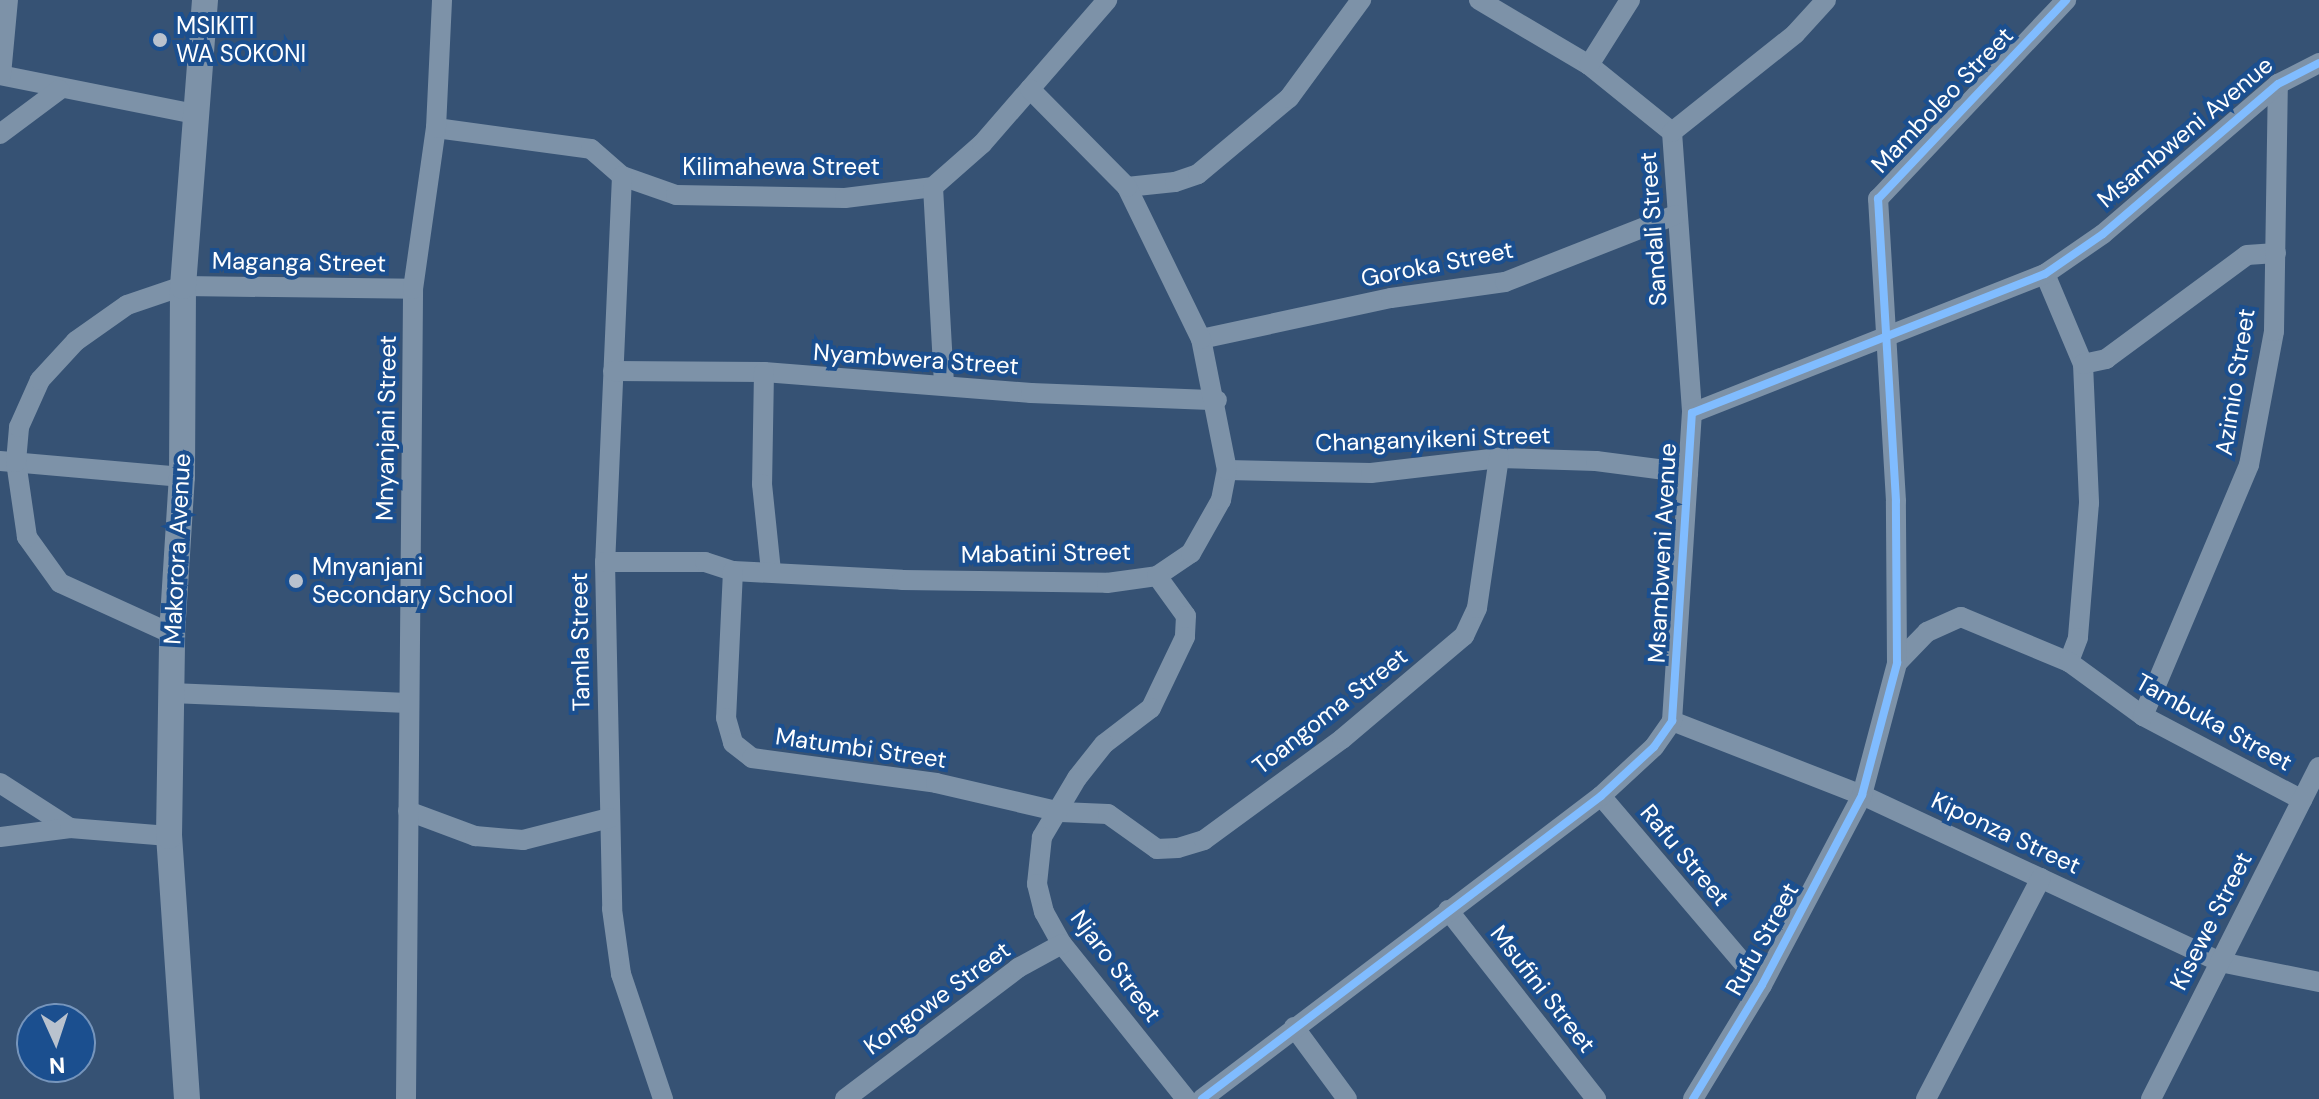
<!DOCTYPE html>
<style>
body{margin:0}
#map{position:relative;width:2319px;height:1099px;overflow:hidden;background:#365274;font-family:"DM Sans",sans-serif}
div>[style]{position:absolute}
.minor>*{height:20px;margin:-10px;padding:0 10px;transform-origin:10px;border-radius:10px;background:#7d92a8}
.tertiary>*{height:26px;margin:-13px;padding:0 13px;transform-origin:13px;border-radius:13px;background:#7d92a8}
.cycleway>*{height:8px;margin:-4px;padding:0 4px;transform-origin:4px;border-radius:4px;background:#80bcff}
.dots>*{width:22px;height:22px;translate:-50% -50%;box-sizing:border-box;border:4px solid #1b4f8f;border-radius:50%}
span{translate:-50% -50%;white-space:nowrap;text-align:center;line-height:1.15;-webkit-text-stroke:8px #1b4f8f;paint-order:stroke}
.poi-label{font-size:24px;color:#fff}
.left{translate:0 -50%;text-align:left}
.street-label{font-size:24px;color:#fff}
.north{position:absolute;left:16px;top:1003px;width:80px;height:80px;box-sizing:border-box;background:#1b4f8f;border:2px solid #7695bc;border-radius:50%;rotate:177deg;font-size:22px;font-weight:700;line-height:32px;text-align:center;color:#fff}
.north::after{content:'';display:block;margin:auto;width:28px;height:36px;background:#b9c2ce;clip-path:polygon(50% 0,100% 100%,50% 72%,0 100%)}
</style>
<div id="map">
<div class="minor">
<div style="left:1479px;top:0;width:128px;rotate:30.6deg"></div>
<div style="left:1589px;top:65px;width:107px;rotate:38.9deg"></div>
<div style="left:1672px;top:132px;width:282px;rotate:85.9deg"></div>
<div style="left:1589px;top:65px;width:77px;rotate:-57.8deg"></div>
<div style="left:0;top:75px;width:200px;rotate:11.3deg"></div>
<div style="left:1px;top:75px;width:75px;rotate:-84.7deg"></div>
<div style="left:436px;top:128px;width:156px;rotate:7.7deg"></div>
<div style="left:591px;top:149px;width:41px;rotate:41.1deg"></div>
<div style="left:622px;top:176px;width:57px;rotate:19.4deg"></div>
<div style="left:676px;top:195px;width:169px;rotate:1deg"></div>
<div style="left:845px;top:198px;width:89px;rotate:-7.1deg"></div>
<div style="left:933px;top:187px;width:65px;rotate:-41.3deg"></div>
<div style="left:982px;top:144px;width:191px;rotate:-49deg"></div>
<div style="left:1672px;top:132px;width:157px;rotate:-38.5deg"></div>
<div style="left:1795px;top:34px;width:46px;rotate:-47.6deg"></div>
<div style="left:0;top:134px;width:74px;rotate:-36.7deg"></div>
<div style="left:622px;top:176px;width:386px;rotate:92.5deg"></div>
<div style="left:605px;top:562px;width:347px;rotate:88.8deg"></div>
<div style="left:612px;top:909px;width:66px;rotate:82.1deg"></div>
<div style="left:621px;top:974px;width:132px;rotate:71.4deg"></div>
<div style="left:933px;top:187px;width:197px;rotate:86.8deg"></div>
<div style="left:1127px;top:187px;width:48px;rotate:-5.9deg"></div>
<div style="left:1175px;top:182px;width:24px;rotate:-19deg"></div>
<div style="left:1198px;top:174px;width:119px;rotate:-39.9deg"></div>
<div style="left:1289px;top:98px;width:122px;rotate:-53.7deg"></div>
<div style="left:2045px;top:274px;width:98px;rotate:67.1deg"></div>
<div style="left:2083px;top:364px;width:139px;rotate:87.5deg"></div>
<div style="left:2089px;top:503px;width:135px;rotate:94.7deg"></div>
<div style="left:2078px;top:638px;width:26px;rotate:111deg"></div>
<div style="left:1201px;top:339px;width:194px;rotate:-12.2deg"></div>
<div style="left:1391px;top:298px;width:115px;rotate:-8deg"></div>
<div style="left:1505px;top:282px;width:183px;rotate:-21.5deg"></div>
<div style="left:2083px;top:364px;width:24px;rotate:-12deg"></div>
<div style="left:2106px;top:359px;width:175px;rotate:-36.4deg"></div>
<div style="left:2247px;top:255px;width:29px;rotate:-4deg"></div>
<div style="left:613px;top:371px;width:151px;rotate:0.4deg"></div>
<div style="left:764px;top:372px;width:268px;rotate:4.5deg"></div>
<div style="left:1031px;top:393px;width:186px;rotate:2.2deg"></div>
<div style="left:764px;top:372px;width:112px;rotate:91deg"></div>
<div style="left:762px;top:484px;width:87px;rotate:84.1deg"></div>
<div style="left:0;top:461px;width:183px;rotate:5deg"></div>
<div style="left:1227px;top:470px;width:144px;rotate:1.2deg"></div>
<div style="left:1371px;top:473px;width:129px;rotate:-6.7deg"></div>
<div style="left:1499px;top:458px;width:97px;rotate:1.8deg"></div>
<div style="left:1596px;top:461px;width:93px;rotate:7.4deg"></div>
<div style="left:605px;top:562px;width:100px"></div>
<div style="left:705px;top:562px;width:29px;rotate:18deg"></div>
<div style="left:733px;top:571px;width:169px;rotate:3deg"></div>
<div style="left:902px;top:580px;width:205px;rotate:0.8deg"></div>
<div style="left:1107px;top:583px;width:50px;rotate:-8deg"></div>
<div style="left:1157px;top:576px;width:41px;rotate:-34.1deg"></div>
<div style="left:1191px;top:553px;width:61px;rotate:-60.5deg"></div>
<div style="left:1221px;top:500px;width:31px;rotate:-79deg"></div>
<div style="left:1227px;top:470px;width:134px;rotate:-101.2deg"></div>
<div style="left:1201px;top:339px;width:169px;rotate:-116deg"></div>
<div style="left:1127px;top:187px;width:138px;rotate:-134.7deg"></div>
<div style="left:733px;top:571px;width:147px;rotate:92.7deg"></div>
<div style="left:726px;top:718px;width:26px;rotate:74deg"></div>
<div style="left:733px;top:743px;width:24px;rotate:38deg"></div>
<div style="left:752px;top:758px;width:186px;rotate:7.7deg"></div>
<div style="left:936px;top:783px;width:128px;rotate:13.1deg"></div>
<div style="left:1061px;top:812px;width:47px;rotate:2.4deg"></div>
<div style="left:1108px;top:814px;width:60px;rotate:35.5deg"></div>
<div style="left:1157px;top:849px;width:21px;rotate:-3deg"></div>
<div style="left:1178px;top:848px;width:27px;rotate:-17deg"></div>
<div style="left:1204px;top:840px;width:171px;rotate:-36.2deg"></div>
<div style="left:1342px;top:739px;width:160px;rotate:-40.2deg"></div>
<div style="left:1464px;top:636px;width:31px;rotate:-65deg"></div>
<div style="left:1477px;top:608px;width:152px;rotate:-81.7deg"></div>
<div style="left:1157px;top:576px;width:49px;rotate:54.1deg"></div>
<div style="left:1186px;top:616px;width:21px;rotate:93deg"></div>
<div style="left:1185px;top:637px;width:79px;rotate:115.6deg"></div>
<div style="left:1151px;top:708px;width:59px;rotate:142.5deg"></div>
<div style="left:1104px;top:744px;width:43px;rotate:128.5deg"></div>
<div style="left:1077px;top:778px;width:69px;rotate:120.7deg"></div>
<div style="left:1042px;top:837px;width:47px;rotate:96.1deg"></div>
<div style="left:1037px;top:884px;width:29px;rotate:76deg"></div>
<div style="left:1044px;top:912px;width:37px;rotate:61deg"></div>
<div style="left:1062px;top:944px;width:198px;rotate:51.3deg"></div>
<div style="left:172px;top:634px;width:123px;rotate:-155.5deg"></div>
<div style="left:60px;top:583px;width:57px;rotate:-125.7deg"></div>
<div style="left:27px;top:537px;width:76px;rotate:-98.3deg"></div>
<div style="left:16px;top:462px;width:35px;rotate:-85deg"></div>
<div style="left:19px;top:427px;width:51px;rotate:-65.9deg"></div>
<div style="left:40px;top:380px;width:53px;rotate:-47.3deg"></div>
<div style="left:76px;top:341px;width:62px;rotate:-35.2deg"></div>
<div style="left:127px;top:305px;width:59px;rotate:-18.7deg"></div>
<div style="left:183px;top:286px;width:230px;rotate:0.7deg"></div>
<div style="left:1897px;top:663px;width:43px;rotate:-45.9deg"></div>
<div style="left:1927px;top:632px;width:37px;rotate:-24deg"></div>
<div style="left:1961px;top:617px;width:117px;rotate:22.6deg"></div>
<div style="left:2069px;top:662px;width:92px;rotate:36.1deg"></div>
<div style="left:2143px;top:716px;width:180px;rotate:27.8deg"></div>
<div style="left:171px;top:693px;width:237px;rotate:2.4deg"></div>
<div style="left:2143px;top:716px;width:272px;rotate:-67.1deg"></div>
<div style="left:2249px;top:465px;width:136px;rotate:-79.4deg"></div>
<div style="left:2274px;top:331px;width:247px;rotate:-89.1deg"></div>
<div style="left:1672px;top:721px;width:204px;rotate:21.3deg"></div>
<div style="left:1862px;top:795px;width:395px;rotate:25deg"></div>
<div style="left:2220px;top:962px;width:101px;rotate:11.4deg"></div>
<div style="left:0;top:783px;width:83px;rotate:32.7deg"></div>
<div style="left:1601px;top:796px;width:248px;rotate:49.6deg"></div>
<div style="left:408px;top:811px;width:72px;rotate:20.5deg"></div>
<div style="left:475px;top:836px;width:48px;rotate:4.8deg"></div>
<div style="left:523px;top:840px;width:89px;rotate:-14.3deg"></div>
<div style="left:0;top:837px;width:71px;rotate:-7.3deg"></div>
<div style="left:70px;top:828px;width:99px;rotate:4.6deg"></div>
<div style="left:1448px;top:910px;width:240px;rotate:51.9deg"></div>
<div style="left:1294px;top:1027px;width:89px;rotate:53.6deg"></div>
<div style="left:406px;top:1099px;width:810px;rotate:-89.5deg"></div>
<div style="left:413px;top:289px;width:163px;rotate:-81.9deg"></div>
<div style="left:436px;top:128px;width:128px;rotate:-87.3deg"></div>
<div style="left:845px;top:1099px;width:217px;rotate:-37.1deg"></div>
<div style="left:1018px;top:968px;width:50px;rotate:-28.6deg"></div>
<div style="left:1202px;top:1099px;width:501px;rotate:-37.21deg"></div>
<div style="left:1601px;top:796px;width:72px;rotate:-42.8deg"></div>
<div style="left:1654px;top:747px;width:32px;rotate:-55deg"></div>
<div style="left:1672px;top:721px;width:309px;rotate:-86.3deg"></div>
<div style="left:1692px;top:413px;width:379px;rotate:-21.5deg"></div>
<div style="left:2045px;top:274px;width:70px;rotate:-34.6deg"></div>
<div style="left:2103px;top:234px;width:230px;rotate:-40.6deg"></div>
<div style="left:2278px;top:84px;width:46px;rotate:-27.1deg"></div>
<div style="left:1693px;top:1099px;width:133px;rotate:-58.8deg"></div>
<div style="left:1762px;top:985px;width:215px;rotate:-62.2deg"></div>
<div style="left:1862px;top:795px;width:137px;rotate:-75.1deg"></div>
<div style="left:1897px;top:663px;width:162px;rotate:-90.4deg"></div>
<div style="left:1896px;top:501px;width:303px;rotate:-93.4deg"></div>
<div style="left:1878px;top:199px;width:274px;rotate:-46.6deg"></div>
<div style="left:1926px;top:1099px;width:249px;rotate:-62.5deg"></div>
<div style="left:2151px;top:1099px;width:372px;rotate:-63.2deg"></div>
</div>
<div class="tertiary">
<div style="left:187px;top:1099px;width:264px;rotate:-93.9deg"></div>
<div style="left:169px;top:836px;width:202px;rotate:-89.1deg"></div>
<div style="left:172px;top:634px;width:157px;rotate:-86.4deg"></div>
<div style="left:182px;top:477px;width:191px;rotate:-89.7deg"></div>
<div style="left:183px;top:286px;width:287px;rotate:-85.6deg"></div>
</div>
<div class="cycleway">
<div style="left:1202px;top:1099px;width:501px;rotate:-37.21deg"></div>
<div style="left:1601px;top:796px;width:72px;rotate:-42.8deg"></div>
<div style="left:1654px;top:747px;width:32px;rotate:-55deg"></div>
<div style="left:1672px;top:721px;width:309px;rotate:-86.3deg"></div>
<div style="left:1692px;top:413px;width:379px;rotate:-21.5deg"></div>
<div style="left:2045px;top:274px;width:70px;rotate:-34.6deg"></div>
<div style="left:2103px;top:234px;width:230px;rotate:-40.6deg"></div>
<div style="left:2278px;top:84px;width:46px;rotate:-27.1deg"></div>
<div style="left:1693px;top:1099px;width:133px;rotate:-58.8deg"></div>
<div style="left:1762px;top:985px;width:215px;rotate:-62.2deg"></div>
<div style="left:1862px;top:795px;width:137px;rotate:-75.1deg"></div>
<div style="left:1897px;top:663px;width:162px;rotate:-90.4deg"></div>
<div style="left:1896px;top:501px;width:303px;rotate:-93.4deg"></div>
<div style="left:1878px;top:199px;width:274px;rotate:-46.6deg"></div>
</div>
<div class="dots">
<div style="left:160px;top:40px;background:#b9c2ce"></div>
<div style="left:296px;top:581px;background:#b9c2ce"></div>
</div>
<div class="poi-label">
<span class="left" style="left:176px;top:40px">MSIKITI<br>WA SOKONI</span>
<span class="left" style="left:312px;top:581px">Mnyanjani<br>Secondary School</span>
</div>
<div class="street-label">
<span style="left:1942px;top:100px;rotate:-46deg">Mamboleo Street</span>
<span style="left:2185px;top:132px;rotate:-40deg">Msambweni Avenue</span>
<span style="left:781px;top:167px">Kilimahewa Street</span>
<span style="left:1653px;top:229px;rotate:-94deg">Sandali Street</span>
<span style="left:299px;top:262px;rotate:1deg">Maganga Street</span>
<span style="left:1437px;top:264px;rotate:-11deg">Goroka Street</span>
<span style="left:916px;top:359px;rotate:4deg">Nyambwera Street</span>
<span style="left:2235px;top:382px;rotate:-81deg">Azimio Street</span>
<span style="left:386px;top:428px;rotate:-89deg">Mnyanjani Street</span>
<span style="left:1433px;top:439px;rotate:-2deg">Changanyikeni Street</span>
<span style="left:177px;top:549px;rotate:-87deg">Makorora Avenue</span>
<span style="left:1046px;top:553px;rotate:-1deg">Mabatini Street</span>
<span style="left:1662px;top:553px;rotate:-87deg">Msambweni Avenue</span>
<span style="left:580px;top:642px;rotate:-91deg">Tamla Street</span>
<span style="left:1330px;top:711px;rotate:-38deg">Toangoma Street</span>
<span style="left:2214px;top:722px;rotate:29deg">Tambuka Street</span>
<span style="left:861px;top:748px;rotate:8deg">Matumbi Street</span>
<span style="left:2006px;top:833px;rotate:25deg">Kiponza Street</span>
<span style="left:1685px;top:855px;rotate:50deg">Rafu Street</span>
<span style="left:2211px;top:921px;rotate:-63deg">Kisewe Street</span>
<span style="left:1762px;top:939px;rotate:-61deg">Rufu Street</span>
<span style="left:1116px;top:966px;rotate:53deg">Njaro Street</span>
<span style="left:1543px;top:989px;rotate:52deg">Msufini Street</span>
<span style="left:937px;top:998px;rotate:-36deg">Kongowe Street</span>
</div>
<div class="north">N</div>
</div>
